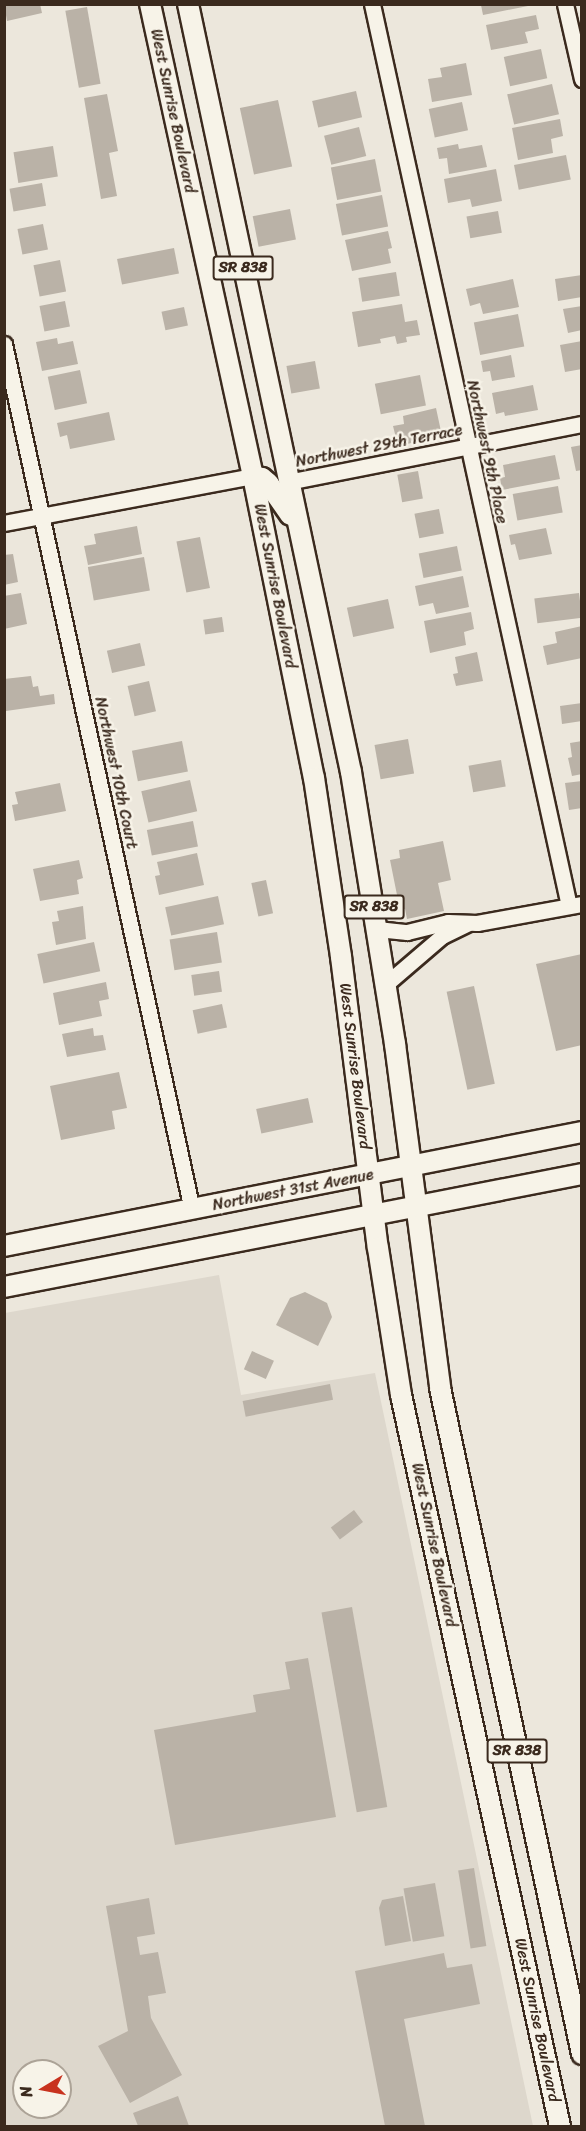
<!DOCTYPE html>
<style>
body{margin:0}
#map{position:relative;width:586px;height:2131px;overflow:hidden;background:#ece7dc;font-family:Sriracha,sans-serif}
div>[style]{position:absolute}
.built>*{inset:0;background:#ddd7cc}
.building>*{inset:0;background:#bab2a7;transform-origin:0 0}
.roads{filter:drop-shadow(2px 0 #3b2a1e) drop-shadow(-2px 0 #3b2a1e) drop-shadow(0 2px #3b2a1e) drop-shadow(0 -2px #3b2a1e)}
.minor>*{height:15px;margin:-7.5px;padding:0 7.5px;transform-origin:7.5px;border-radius:7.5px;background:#f7f3e8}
.major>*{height:20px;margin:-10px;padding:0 10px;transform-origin:10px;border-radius:10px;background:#f7f3e8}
span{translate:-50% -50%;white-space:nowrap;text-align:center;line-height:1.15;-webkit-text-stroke:5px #f7f3e8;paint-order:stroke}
.shield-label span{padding:2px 4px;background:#f7f3e8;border:2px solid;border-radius:4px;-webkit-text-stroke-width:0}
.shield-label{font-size:15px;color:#3b2a1e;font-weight:700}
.street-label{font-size:16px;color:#3b2a1e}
.frame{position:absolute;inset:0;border:6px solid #3b2a1e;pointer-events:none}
.north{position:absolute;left:12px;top:2059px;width:60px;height:60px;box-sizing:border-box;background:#f7f3e8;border:2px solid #aca397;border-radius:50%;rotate:260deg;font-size:16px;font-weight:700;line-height:24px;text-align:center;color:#3b2a1e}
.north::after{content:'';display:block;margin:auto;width:21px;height:27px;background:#c8321e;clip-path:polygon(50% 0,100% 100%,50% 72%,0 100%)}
</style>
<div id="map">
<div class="built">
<div style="clip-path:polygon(evenodd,219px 1275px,241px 1395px,375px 1373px,533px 2126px,5px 2126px,5px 1313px,219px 1275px,24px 2071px,60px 2071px,60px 2107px,24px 2107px,24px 2071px)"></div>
</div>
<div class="building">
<div style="clip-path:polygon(4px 4px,40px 4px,42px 13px,7px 21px)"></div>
<div style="clip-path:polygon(481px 5px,528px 5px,528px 6px,483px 15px)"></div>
<div style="left:87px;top:7px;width:78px;height:22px;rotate:80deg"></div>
<div style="clip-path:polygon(536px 15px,539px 29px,525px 32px,528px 43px,491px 50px,486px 25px)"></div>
<div style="left:541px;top:49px;width:30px;height:38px;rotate:78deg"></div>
<div style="clip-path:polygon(466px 63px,472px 95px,432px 102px,428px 79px,442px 77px,440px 68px)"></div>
<div style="left:552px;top:84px;width:31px;height:46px;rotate:77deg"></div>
<div style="left:356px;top:91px;width:27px;height:45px;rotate:77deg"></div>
<div style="clip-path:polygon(107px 94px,118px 151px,109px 153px,117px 196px,101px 199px,84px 98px)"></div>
<div style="left:278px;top:100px;width:68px;height:39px;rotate:78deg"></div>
<div style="left:462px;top:102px;width:29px;height:34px;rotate:78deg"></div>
<div style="clip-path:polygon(560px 119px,563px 136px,551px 139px,553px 153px,518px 160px,512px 128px)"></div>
<div style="left:359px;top:127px;width:30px;height:36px;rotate:76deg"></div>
<div style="clip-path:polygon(458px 144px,459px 149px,482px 145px,487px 167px,449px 174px,447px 158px,439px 159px,437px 148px)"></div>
<div style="left:53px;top:146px;width:31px;height:40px;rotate:81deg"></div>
<div style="left:566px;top:155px;width:25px;height:53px;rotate:79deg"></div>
<div style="left:375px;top:159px;width:33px;height:45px;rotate:79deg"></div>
<div style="clip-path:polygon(496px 169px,502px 201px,472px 207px,470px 199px,448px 203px,444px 179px)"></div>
<div style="left:42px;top:183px;width:23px;height:33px;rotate:80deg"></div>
<div style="left:382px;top:195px;width:32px;height:47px;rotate:79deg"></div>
<div style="left:290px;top:209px;width:31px;height:38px;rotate:79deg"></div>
<div style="left:498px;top:211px;width:22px;height:32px;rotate:80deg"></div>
<div style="left:43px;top:224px;width:26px;height:26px;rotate:79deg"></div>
<div style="clip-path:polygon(388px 231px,392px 248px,388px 249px,391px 263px,352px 271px,345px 240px)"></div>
<div style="left:174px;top:248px;width:26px;height:58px;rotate:79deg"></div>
<div style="left:60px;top:260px;width:32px;height:27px;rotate:79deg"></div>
<div style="left:396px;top:272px;width:24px;height:38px;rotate:81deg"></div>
<div style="clip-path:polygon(582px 275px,582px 297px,558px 301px,555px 279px)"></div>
<div style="clip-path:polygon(513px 279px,519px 307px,483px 314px,480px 303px,470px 306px,466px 289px)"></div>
<div style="left:65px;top:301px;width:26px;height:26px;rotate:79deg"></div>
<div style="clip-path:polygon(402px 304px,405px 322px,417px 320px,420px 335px,406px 337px,407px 342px,397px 344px,395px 336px,380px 339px,381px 343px,358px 347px,352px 312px)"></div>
<div style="clip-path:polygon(582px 306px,582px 330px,568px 333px,563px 309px)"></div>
<div style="left:184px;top:307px;width:19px;height:23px;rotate:78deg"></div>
<div style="left:518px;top:314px;width:33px;height:45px;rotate:79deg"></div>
<div style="clip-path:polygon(57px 338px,58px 344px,73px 341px,78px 364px,42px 371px,36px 342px)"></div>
<div style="clip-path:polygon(582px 341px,582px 369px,565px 372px,560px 345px)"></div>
<div style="clip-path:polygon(511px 355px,515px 377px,492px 381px,490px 371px,483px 372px,481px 361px)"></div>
<div style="left:315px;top:361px;width:28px;height:29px;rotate:80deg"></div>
<div style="left:80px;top:370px;width:34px;height:33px;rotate:78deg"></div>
<div style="left:420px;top:375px;width:31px;height:46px;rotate:79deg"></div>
<div style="clip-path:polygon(533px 385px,538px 410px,505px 416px,504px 412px,496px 414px,492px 393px)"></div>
<div style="clip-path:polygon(436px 408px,442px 436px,407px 444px,406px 441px,397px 442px,393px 426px,404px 424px,403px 416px)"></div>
<div style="clip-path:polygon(109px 412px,115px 440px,70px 449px,67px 435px,60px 437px,57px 423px)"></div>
<div style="clip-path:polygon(582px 445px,582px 470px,576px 471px,571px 447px)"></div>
<div style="clip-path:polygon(555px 455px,560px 479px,502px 490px,500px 478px,505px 477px,503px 465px)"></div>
<div style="left:418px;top:471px;width:28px;height:21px;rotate:80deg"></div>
<div style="left:558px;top:486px;width:27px;height:46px;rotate:80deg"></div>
<div style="left:439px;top:509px;width:25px;height:25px;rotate:79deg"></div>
<div style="clip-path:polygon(137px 526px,142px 554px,88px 565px,84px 546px,96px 544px,94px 534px)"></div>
<div style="clip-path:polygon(546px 528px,552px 554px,519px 560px,515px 544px,511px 545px,509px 535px)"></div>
<div style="left:200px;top:537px;width:52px;height:24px;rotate:79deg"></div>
<div style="left:457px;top:546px;width:25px;height:39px;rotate:79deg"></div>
<div style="clip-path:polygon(13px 554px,18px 582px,4px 585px,4px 555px)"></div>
<div style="left:144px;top:557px;width:34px;height:57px;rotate:80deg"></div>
<div style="clip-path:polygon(463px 576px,469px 607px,436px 614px,433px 603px,419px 606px,415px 586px)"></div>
<div style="clip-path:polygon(21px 593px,27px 624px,4px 629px,4px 596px)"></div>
<div style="left:579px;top:593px;width:25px;height:45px;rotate:83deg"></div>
<div style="left:388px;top:599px;width:30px;height:42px;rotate:78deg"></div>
<div style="clip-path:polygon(471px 612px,474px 629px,464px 632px,466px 645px,430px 653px,424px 621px)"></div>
<div style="left:222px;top:617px;width:15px;height:19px;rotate:82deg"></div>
<div style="clip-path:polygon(582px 626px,582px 658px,547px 665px,543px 646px,557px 643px,555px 632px)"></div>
<div style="left:140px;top:643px;width:23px;height:34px;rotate:77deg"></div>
<div style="clip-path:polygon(477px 652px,483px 681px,456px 686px,453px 674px,458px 673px,455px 657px)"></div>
<div style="clip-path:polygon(31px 676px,33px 687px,38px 686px,40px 696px,54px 694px,55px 704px,6px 711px,4px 679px)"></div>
<div style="left:149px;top:681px;width:31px;height:22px;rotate:77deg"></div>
<div style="clip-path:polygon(582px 703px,582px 721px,562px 724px,560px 706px)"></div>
<div style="left:408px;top:739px;width:35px;height:34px;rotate:80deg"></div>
<div style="left:182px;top:741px;width:31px;height:51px;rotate:79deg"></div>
<div style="clip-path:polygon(582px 741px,582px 774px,572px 776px,568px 758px,572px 757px,570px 743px)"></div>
<div style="left:501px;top:760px;width:27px;height:33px;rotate:80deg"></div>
<div style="left:190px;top:780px;width:32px;height:50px;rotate:77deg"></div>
<div style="clip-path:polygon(582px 781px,582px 808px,569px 810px,565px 783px)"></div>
<div style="clip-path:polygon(60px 783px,66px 811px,15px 821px,12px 805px,18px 804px,15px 792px)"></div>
<div style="left:193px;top:821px;width:26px;height:47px;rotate:79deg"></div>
<div style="clip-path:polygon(443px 841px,451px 880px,438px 883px,444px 911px,407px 919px,405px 909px,400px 910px,390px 860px,400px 858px,399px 850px)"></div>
<div style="clip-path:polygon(197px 853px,204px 885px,159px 895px,155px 876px,160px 875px,157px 862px)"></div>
<div style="clip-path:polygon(79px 860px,83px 878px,77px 880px,79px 894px,40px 901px,33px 869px)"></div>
<div style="left:266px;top:880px;width:34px;height:15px;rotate:78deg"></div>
<div style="left:218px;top:896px;width:29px;height:54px;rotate:78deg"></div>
<div style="clip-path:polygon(83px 906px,86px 939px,56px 945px,52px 922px,59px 921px,57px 911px)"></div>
<div style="left:217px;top:932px;width:31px;height:48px;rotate:81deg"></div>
<div style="left:94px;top:942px;width:30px;height:58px;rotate:78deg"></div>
<div style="clip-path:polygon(582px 954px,582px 1045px,556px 1051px,536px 964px)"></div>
<div style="left:219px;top:971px;width:21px;height:28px;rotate:82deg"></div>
<div style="clip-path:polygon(106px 982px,109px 999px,99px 1001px,102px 1016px,59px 1025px,53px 993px)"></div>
<div style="left:474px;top:986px;width:100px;height:28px;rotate:78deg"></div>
<div style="left:222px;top:1004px;width:24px;height:30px;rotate:78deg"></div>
<div style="clip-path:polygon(93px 1028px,94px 1036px,103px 1035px,106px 1050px,67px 1057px,62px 1034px)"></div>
<div style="clip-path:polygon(119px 1072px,127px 1108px,112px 1111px,115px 1129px,61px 1140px,50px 1086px)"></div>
<div style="left:308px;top:1098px;width:25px;height:53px;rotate:78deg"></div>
<div style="clip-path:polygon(305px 1292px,327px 1303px,332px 1317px,318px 1346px,276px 1325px,290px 1298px)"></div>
<div style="left:252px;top:1351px;width:24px;height:20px;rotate:24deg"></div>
<div style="left:330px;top:1384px;width:16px;height:89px;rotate:79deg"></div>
<div style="left:354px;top:1510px;width:15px;height:29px;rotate:53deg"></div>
<div style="left:352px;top:1607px;width:203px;height:31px;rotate:80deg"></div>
<div style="clip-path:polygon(308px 1658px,336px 1817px,175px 1845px,154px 1730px,256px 1712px,253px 1695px,290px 1689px,285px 1662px)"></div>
<div style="left:474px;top:1868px;width:79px;height:16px;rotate:81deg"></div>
<div style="left:435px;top:1883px;width:54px;height:32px;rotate:80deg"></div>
<div style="clip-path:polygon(403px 1896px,411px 1941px,385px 1946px,379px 1908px,382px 1900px)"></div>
<div style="clip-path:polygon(149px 1898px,155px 1934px,137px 1937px,140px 1955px,158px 1952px,166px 1993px,148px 1996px,151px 2018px,182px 2075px,130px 2103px,98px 2046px,128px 2031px,106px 1906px)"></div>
<div style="clip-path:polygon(444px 1953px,447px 1968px,472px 1964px,480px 2004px,404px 2019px,425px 2126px,385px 2126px,355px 1971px)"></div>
<div style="clip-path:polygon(178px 2096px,189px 2126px,138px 2126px,133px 2113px)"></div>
</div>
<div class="roads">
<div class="minor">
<div style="left:372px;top:4px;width:923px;rotate:77.68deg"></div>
<div style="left:565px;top:4px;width:77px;rotate:77.2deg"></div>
<div style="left:4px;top:344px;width:886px;rotate:77.75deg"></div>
<div style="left:288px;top:482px;width:300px;rotate:-11.2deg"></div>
<div style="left:4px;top:523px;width:253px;rotate:-10.7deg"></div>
<div style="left:377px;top:929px;width:30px;rotate:6deg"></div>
<div style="left:407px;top:932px;width:42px;rotate:-13.7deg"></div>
<div style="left:448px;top:922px;width:29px;rotate:2deg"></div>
<div style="left:477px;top:923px;width:107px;rotate:-10.3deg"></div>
<div style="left:386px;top:984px;width:74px;rotate:-40.6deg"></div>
<div style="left:442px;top:936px;width:28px;rotate:-26deg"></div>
</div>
<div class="major">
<div style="left:150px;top:4px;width:483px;rotate:77.7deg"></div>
<div style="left:253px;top:476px;width:308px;rotate:78.6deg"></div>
<div style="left:314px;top:778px;width:181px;rotate:81.4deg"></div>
<div style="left:341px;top:957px;width:293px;rotate:82.8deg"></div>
<div style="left:378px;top:1248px;width:149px;rotate:81.1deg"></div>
<div style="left:401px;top:1395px;width:748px;rotate:77.73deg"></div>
<div style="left:188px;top:4px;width:785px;rotate:78.02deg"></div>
<div style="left:351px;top:772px;width:276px;rotate:80.8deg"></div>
<div style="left:395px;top:1044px;width:347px;rotate:82.5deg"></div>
<div style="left:440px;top:1388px;width:681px;rotate:77.96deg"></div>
<div style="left:253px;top:476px;width:9px;rotate:13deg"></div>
<div style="left:262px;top:478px;width:8px;rotate:40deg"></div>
<div style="left:268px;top:483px;width:39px;rotate:55deg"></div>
<div style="left:4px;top:1246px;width:589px;rotate:-11.16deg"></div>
<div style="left:4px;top:1287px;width:589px;rotate:-11.06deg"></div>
</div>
</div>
<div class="shield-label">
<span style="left:243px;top:268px">SR 838</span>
<span style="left:374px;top:907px">SR 838</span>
<span style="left:517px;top:1751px">SR 838</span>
</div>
<div class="street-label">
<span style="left:173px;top:111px;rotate:78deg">West Sunrise Boulevard</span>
<span style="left:379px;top:446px;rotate:-11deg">Northwest 29th Terrace</span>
<span style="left:487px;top:452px;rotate:78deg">Northwest 9th Place</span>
<span style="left:275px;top:586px;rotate:79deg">West Sunrise Boulevard</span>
<span style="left:116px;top:773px;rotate:78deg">Northwest 10th Court</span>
<span style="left:355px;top:1066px;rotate:83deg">West Sunrise Boulevard</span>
<span style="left:293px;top:1190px;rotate:-11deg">Northwest 31st Avenue</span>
<span style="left:434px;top:1545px;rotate:78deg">West Sunrise Boulevard</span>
<span style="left:537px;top:2020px;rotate:78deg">West Sunrise Boulevard</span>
</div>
<div class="frame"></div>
<div class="north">N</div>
</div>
